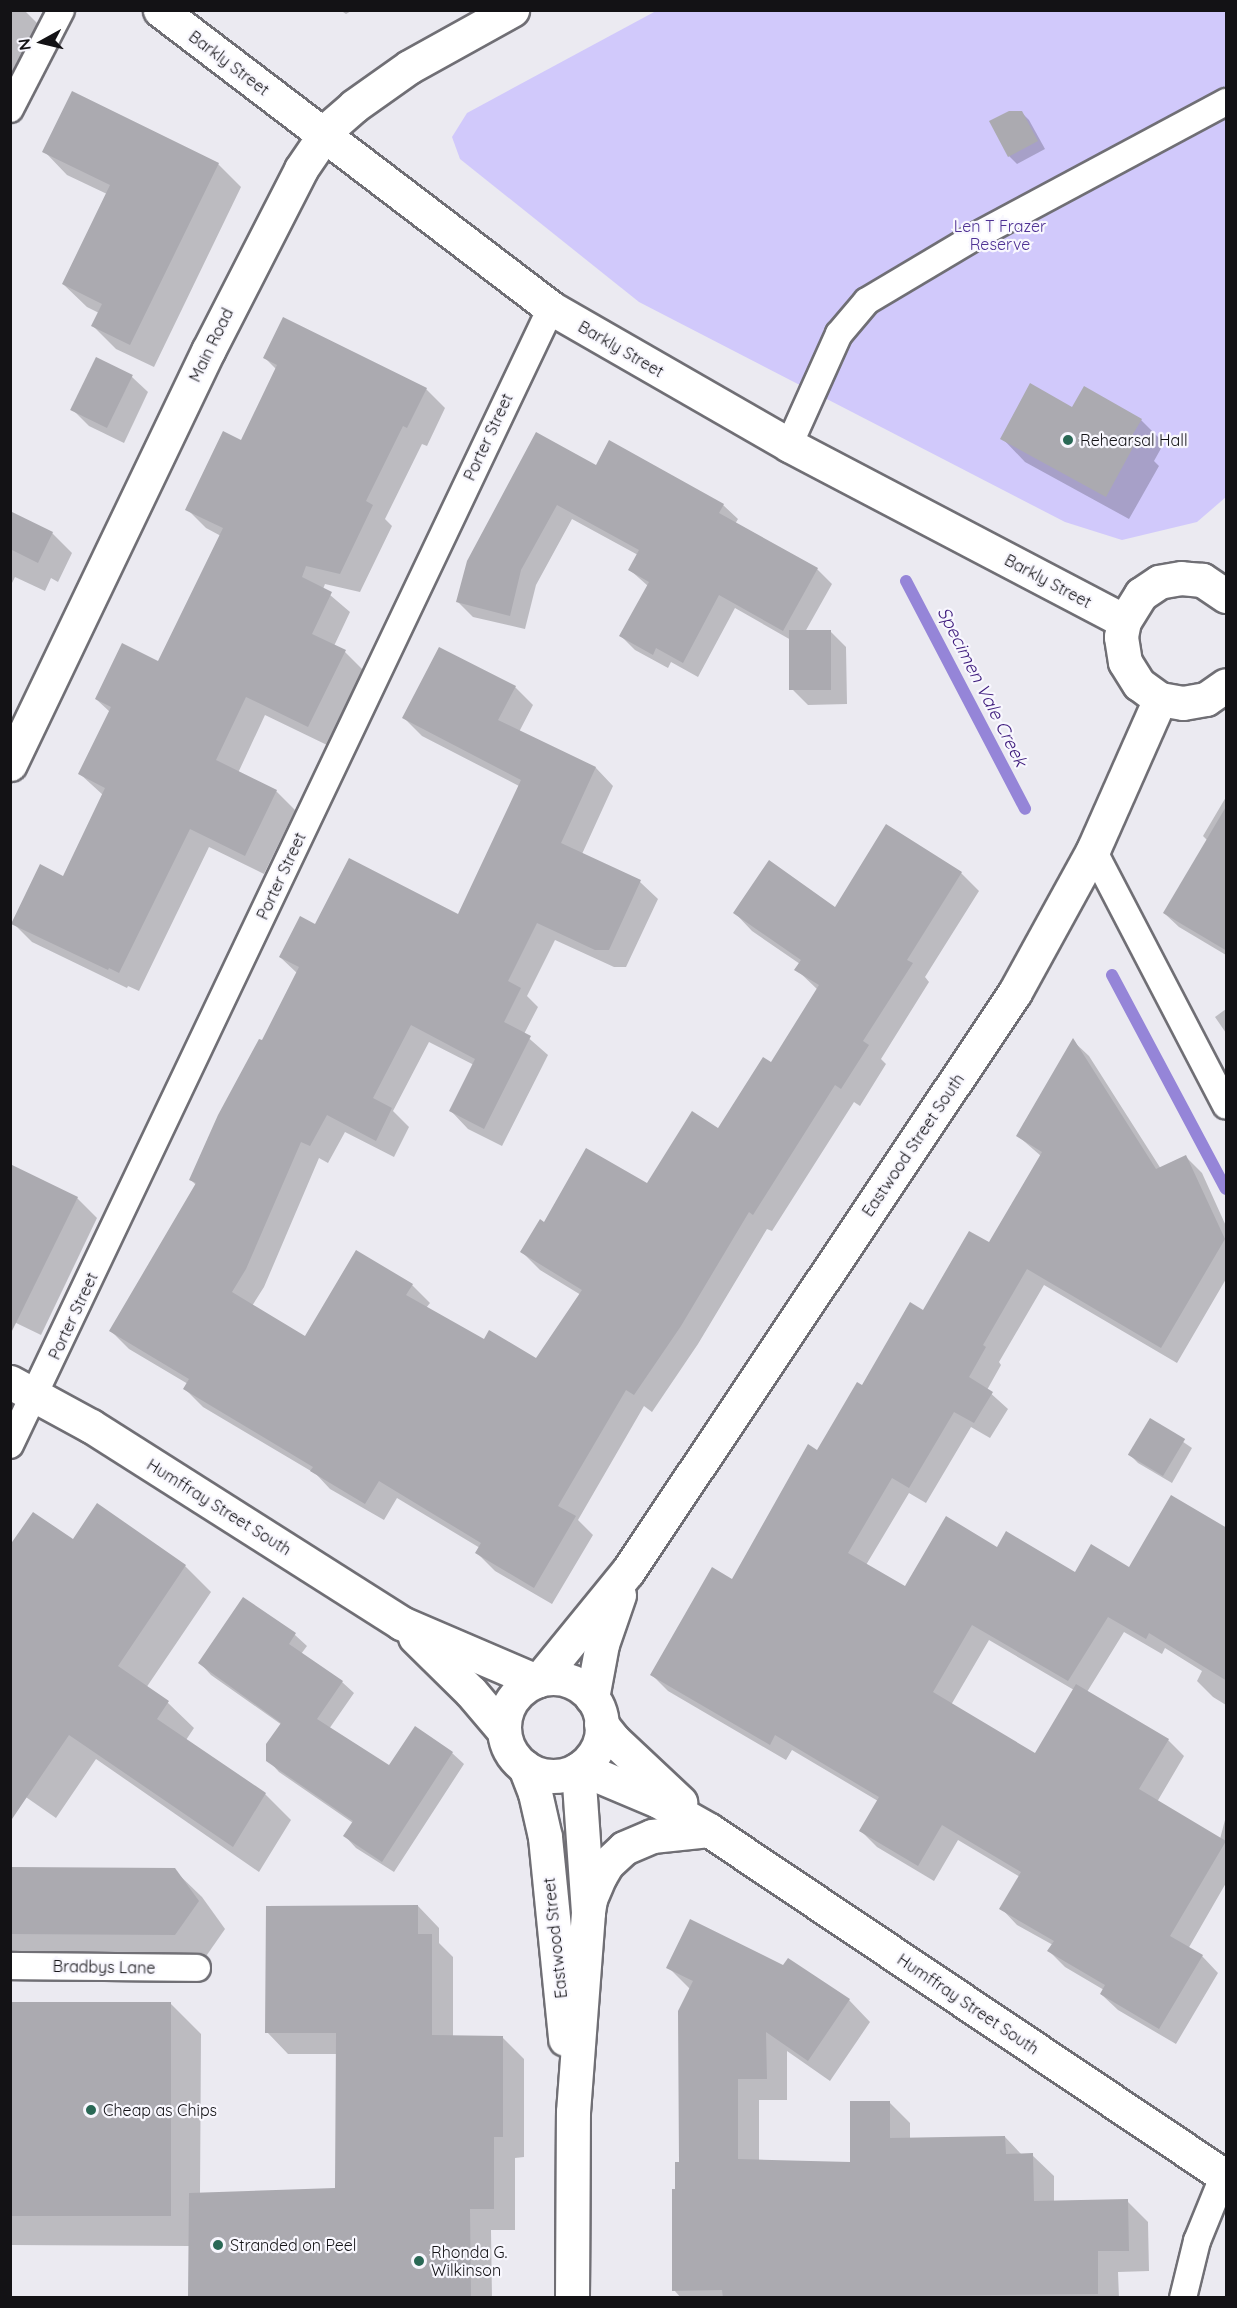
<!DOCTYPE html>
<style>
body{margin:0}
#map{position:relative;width:1237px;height:2308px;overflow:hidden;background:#ebeaf1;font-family:Quicksand,sans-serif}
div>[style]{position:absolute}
.green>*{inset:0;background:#d1c9fb}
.shadow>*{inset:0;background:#0003}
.stream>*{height:12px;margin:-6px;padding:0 6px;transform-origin:6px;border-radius:6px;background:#9585d8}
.building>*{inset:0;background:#abaab0;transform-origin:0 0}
.roads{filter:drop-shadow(2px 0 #706f75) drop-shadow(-2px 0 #706f75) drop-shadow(0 2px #706f75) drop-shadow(0 -2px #706f75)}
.lane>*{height:26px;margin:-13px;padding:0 13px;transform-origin:13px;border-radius:13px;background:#fff}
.street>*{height:33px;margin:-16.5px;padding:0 16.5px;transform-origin:16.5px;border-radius:16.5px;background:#fff}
.secondary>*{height:33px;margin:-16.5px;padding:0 16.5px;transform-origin:16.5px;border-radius:16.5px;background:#fff}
.secondary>.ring{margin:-16.5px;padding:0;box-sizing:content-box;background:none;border:33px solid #fff;border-radius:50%}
.dots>*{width:16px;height:16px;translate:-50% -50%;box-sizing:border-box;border:3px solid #f8f7fe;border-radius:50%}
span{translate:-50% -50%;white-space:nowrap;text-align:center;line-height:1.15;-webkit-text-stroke:4.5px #f8f7fe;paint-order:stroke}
.street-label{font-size:16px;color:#131215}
.park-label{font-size:16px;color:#4e3193}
.poi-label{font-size:16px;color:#131215}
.left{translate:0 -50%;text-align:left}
.water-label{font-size:18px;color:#3c197b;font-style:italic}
.frame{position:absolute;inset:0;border:12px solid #131215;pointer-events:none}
.north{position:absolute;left:12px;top:12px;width:60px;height:60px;-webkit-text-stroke:4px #f8f7fe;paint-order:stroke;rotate:262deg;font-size:16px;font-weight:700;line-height:24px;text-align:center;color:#131215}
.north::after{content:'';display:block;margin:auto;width:21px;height:27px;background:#131215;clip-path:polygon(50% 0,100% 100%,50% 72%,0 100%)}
</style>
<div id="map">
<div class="green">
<div style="clip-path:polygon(656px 11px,1226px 11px,1226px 497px,1197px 522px,1122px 540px,1065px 522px,639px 302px,460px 159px,452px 137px,467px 113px)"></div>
</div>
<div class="shadow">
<div style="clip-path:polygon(10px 10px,26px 12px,43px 29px,10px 96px)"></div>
<div style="clip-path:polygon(340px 10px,353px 10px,346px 14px)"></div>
<div style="clip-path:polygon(1021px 112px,1029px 120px,1045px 149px,1017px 164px,1009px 156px)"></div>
<div style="clip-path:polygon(44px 151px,218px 164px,241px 187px,154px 367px,116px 349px,93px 326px,99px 313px,87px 307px,63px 284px,107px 194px,67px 175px)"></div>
<div style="clip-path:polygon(265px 358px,426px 389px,445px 408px,427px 446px,422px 444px,385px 519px,392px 526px,360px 592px,325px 584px,323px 589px,350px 612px,334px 646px,345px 652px,364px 671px,327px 745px,265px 715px,238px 773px,276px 791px,295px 810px,264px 874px,209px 847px,139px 991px,128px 986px,127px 988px,32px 942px,13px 923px,64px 878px,103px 795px,80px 774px,110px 712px,96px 699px,159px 663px,221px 536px,206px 528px,187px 509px,242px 442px,277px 370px)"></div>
<div style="clip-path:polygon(97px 359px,132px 377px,148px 392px,124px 443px,89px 426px,73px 410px)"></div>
<div style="clip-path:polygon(1072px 409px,1141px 420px,1164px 443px,1154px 461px,1159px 466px,1129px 519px,1025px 462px,1002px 438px)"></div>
<div style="clip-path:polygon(597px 467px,723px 505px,738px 519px,735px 524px,817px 569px,832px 584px,805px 632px,830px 631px,846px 647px,847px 704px,808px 705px,792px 689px,791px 640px,735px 608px,698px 677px,671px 662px,668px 668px,635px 650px,621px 636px,648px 586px,630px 570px,638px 555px,572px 519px,536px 585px,525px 629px,473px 617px,458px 602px,468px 561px)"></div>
<div style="clip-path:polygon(10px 513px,52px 533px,72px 553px,58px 582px,51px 578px,45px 591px,15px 577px,10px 587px)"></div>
<div style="clip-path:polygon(515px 687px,533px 705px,519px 732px,596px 768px,613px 786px,582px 854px,640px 882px,658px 899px,626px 967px,614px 967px,555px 940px,527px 996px,538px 1007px,524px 1034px,548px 1055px,502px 1146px,468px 1129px,451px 1111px,474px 1065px,429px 1042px,393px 1111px,409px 1127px,394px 1157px,345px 1132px,328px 1163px,319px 1158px,264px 1287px,252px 1306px,306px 1338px,412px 1285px,430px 1303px,426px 1308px,485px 1341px,537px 1360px,581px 1295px,540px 1270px,522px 1252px,545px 1224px,647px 1185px,719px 1130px,772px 1064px,818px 990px,796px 969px,800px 964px,752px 931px,735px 913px,835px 909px,961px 873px,979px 891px,925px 977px,929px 982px,881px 1059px,886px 1064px,860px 1106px,854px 1102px,772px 1231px,767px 1229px,698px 1344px,652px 1412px,644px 1406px,578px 1520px,593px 1535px,552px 1604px,495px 1571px,477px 1553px,480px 1548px,397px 1498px,384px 1520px,330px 1489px,316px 1474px,203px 1407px,185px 1389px,188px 1384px,129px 1349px,111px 1331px,196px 1185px,191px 1180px,298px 974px,280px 957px,315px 926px,459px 916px,519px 786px,422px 736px,404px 718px)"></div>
<div style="clip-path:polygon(1226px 797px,1226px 955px,1179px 927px,1164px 913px,1207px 840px,1203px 836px)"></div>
<div style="clip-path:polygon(1226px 1009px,1226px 1033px,1215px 1017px)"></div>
<div style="clip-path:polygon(evenodd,1073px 1041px,1089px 1056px,1161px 1169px,1186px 1157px,1202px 1173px,1226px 1226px,1226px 1279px,1177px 1363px,1044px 1285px,999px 1362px,1001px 1365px,987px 1390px,1008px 1409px,990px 1438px,971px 1427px,926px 1503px,909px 1493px,866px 1565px,905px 1588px,998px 1549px,1075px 1574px,1130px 1569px,1226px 1582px,1226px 1705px,1213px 1697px,1197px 1681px,1202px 1671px,1165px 1648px,1162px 1654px,1124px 1632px,1087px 1692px,1168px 1740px,1184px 1756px,1157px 1802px,1220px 1839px,1226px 1816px,1226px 1883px,1188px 1949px,1202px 1956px,1218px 1973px,1176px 2044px,1118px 2010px,1101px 1994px,1104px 1990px,1065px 1967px,1049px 1951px,1053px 1945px,1017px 1925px,1001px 1908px,1020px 1877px,958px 1840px,934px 1881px,877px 1847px,861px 1831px,878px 1801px,792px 1750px,786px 1760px,668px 1691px,652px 1675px,733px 1581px,862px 1387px,924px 1312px,989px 1245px,1041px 1156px,1018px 1136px,1073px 1041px,989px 1640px,1074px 1690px,1036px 1755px,951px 1705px,989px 1640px)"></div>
<div style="clip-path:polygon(77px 1198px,97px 1218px,41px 1335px,10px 1320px)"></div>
<div style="clip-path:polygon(1151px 1420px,1192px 1448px,1172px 1483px,1138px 1463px,1130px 1455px)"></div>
<div style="clip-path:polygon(73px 1541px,185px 1566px,211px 1592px,146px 1688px,168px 1703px,194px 1728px,186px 1740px,265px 1794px,291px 1820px,259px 1872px,96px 1759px,56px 1818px,10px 1786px)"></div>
<div style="clip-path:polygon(244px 1599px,295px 1635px,307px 1646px,301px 1654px,342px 1682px,354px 1693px,329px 1729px,389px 1767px,415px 1728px,452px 1753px,464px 1764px,394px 1872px,356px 1848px,345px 1836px,353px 1823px,279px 1772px,268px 1760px,282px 1725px,211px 1675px,200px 1663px)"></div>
<div style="clip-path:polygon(10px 1868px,174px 1870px,202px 1897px,225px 1929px,202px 1962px,10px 1961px)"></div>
<div style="clip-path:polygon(418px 1906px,439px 1928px,439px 1943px,453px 1957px,453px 2037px,502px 2037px,524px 2059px,524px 2157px,515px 2158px,515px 2230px,491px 2230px,492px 2298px,190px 2298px,190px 2246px,10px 2245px,10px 2003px,171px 2004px,201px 2034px,200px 2194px,336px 2190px,337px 2054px,288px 2054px,267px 2032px)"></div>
<div style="clip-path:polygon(668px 1967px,849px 2000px,870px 2022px,830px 2081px,787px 2051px,787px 2100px,759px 2100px,759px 2163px,852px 2163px,889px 2102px,910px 2123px,910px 2139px,1005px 2137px,1022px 2155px,1032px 2155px,1054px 2176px,1054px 2202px,1127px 2201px,1148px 2222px,1149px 2271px,1118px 2272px,1119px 2298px,681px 2298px,674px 2290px,676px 2191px,681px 2164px,690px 1989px)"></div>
</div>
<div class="stream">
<div style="left:906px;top:581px;width:257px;rotate:62.4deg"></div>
<div style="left:1112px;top:975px;width:242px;rotate:62deg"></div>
</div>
<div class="building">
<div style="clip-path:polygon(72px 91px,219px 163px,130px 345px,91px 326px,102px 304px,62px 284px,110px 185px,42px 152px)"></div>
<div style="clip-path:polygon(1009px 111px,1022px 111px,1038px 141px,1008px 157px,989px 121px)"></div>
<div style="clip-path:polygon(283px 317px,427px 388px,407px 428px,403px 426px,366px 501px,373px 505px,340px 574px,306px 566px,302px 577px,332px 592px,312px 634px,346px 650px,308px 727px,246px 697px,216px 760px,277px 790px,245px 856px,190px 829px,119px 973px,109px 968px,108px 970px,11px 924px,40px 864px,63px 876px,105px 788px,78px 774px,111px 707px,95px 699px,122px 643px,158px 661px,223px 528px,185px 510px,223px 431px,241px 440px,277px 365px,263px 358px)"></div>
<div style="left:96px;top:357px;width:41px;height:59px;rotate:26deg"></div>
<div style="clip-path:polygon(1030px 383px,1072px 407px,1084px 386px,1142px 419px,1130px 439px,1136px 442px,1106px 497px,1000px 439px)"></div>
<div style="clip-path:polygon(536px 432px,596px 465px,609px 440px,724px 504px,719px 513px,818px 568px,783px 631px,719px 595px,683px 663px,656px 648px,653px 655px,619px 636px,649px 582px,628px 570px,639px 550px,557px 505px,521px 570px,510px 616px,456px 602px,467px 561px)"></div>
<div style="clip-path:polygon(10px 511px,53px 532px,38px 563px,10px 549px)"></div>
<div style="left:789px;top:630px;width:42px;height:60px"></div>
<div style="clip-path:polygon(439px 647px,516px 686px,498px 720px,596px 767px,561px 843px,641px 880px,609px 950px,595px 950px,537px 923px,508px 981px,521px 988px,504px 1022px,531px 1036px,484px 1129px,449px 1111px,475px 1059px,411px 1025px,373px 1098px,392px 1108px,376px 1141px,327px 1115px,310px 1146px,301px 1142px,246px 1269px,232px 1292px,305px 1336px,356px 1250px,413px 1284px,406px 1295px,484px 1339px,489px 1330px,536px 1358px,582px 1290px,520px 1252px,540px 1219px,544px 1222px,586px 1148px,647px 1183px,692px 1111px,718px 1128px,763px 1057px,771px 1062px,819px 985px,794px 970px,801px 960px,733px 913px,769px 860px,835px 907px,886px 824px,962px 872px,907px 960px,913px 963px,863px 1041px,869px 1045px,841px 1089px,835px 1085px,753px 1215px,749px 1212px,681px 1326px,634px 1395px,626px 1390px,558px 1506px,576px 1516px,534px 1588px,475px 1553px,481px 1543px,379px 1481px,365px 1504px,310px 1471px,313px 1467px,183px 1389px,189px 1379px,109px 1331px,196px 1183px,189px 1180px,218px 1115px,259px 1039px,262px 1040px,299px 967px,279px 957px,300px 916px,315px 924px,349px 858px,458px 914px,521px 780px,402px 718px)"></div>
<div style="clip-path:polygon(1227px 805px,1227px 951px,1163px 913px)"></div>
<div style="clip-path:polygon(1073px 1038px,1156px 1169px,1186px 1155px,1225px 1239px,1161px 1348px,1027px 1269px,983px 1345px,986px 1347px,969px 1377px,993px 1392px,974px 1423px,954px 1412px,909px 1488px,892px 1478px,848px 1553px,905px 1586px,946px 1516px,997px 1547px,1006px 1531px,1075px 1572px,1091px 1544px,1129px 1567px,1171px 1495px,1227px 1528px,1227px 1681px,1149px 1633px,1146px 1639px,1108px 1617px,1068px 1681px,972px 1625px,933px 1692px,1035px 1753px,1076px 1684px,1169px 1739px,1139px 1789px,1226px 1841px,1170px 1936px,1203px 1955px,1159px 2029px,1100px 1994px,1105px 1985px,1047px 1951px,1054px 1941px,999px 1909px,1021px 1872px,942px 1825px,918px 1866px,859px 1831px,879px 1797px,775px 1735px,770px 1745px,650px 1675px,712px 1567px,732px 1579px,808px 1444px,817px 1450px,857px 1382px,862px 1385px,910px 1302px,923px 1310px,969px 1231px,989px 1242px,1042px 1152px,1016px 1136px)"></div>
<div style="clip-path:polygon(10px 1164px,78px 1197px,10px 1335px)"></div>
<div style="left:1150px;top:1418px;width:41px;height:43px;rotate:31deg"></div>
<div style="clip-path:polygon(97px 1503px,186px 1565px,118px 1666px,169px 1701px,157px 1719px,266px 1793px,233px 1847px,69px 1735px,10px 1822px,10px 1545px,33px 1512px,73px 1539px)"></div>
<div style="clip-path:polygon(243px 1597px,296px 1633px,289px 1644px,343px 1681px,317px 1719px,389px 1765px,415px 1726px,453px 1752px,382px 1862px,343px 1836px,353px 1821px,266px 1761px,266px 1744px,281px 1723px,198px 1663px)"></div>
<div style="clip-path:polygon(10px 1867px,175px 1868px,199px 1901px,175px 1935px,10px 1934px)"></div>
<div style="clip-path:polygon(418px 1905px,418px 1934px,432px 1934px,432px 2035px,503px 2036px,503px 2137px,494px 2137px,494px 2209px,470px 2209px,471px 2298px,188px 2298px,189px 2193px,335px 2188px,336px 2033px,265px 2033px,266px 1906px)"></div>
<div style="clip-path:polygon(690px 1919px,783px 1965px,788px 1958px,850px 1999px,808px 2061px,766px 2032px,767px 2079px,738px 2079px,738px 2159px,850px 2162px,850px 2101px,890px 2101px,890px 2138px,1005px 2136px,1006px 2154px,1033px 2153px,1034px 2201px,1128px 2199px,1129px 2251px,1098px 2251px,1098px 2294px,723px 2298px,722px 2290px,672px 2291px,672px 2189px,675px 2189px,675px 2162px,679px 2162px,678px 2011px,693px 1981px,666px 1968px)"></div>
<div style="left:10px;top:2002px;width:161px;height:214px"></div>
</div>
<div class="roads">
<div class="lane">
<div style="left:10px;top:109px;width:111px;rotate:-62.7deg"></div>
<div style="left:789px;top:445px;width:122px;rotate:-65.8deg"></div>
<div style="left:839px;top:334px;width:43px;rotate:-49.7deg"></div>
<div style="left:867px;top:301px;width:127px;rotate:-30.8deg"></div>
<div style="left:976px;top:236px;width:284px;rotate:-28.2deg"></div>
<div style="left:1093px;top:850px;width:288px;rotate:62.5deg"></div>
<div style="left:10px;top:1445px;width:1259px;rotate:-64.55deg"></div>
<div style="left:10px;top:1966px;width:187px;rotate:0.6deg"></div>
<div style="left:1183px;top:2298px;width:59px;rotate:-76.2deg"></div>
<div style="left:1197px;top:2241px;width:71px;rotate:-67.8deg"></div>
</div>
<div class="street">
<div style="left:539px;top:1680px;width:141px;rotate:-50.8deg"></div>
<div style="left:628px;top:1571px;width:696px;rotate:-56.24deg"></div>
<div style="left:1015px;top:992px;width:162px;rotate:-61.2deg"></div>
<div style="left:1093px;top:850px;width:165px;rotate:-66.1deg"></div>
<div style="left:592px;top:1698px;width:55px;rotate:-79.5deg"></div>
<div style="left:602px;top:1644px;width:52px;rotate:-70.9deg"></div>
<div style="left:601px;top:1724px;width:21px;rotate:51deg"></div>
<div style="left:614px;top:1740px;width:91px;rotate:43.2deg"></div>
<div style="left:580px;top:1768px;width:85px;rotate:22.9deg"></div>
<div style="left:658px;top:1801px;width:59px;rotate:29.6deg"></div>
<div style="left:709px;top:1830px;width:623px;rotate:33.87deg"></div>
<div style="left:588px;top:1912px;width:13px;rotate:-81deg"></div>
<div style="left:590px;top:1899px;width:25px;rotate:-67deg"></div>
<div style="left:600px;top:1876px;width:14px;rotate:-60deg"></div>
<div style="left:607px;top:1864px;width:23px;rotate:-43deg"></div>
<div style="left:624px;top:1848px;width:30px;rotate:-23deg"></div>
<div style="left:652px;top:1836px;width:57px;rotate:-6deg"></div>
</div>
<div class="secondary">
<div style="left:160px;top:10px;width:492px;rotate:37.3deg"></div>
<div style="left:551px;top:308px;width:275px;rotate:29.9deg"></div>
<div style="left:789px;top:445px;width:378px;rotate:27.7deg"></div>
<div style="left:1226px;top:596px;width:29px;rotate:-146deg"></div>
<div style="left:1202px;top:580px;width:21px;rotate:-175deg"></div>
<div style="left:1181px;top:578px;width:22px;rotate:170deg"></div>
<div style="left:1159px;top:582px;width:22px;rotate:146deg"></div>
<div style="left:1141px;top:594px;width:32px;rotate:122deg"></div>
<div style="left:1124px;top:621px;width:16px;rotate:101deg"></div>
<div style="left:1121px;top:637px;width:25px;rotate:81deg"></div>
<div style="left:1125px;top:662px;width:26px;rotate:58deg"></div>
<div style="left:1139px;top:684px;width:26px;rotate:36deg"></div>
<div style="left:1160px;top:699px;width:23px;rotate:10deg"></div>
<div style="left:1183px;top:703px;width:23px;rotate:-10deg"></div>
<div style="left:1206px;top:699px;width:24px;rotate:-35deg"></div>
<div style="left:10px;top:764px;width:458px;rotate:-64.4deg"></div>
<div style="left:208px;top:351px;width:204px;rotate:-62.9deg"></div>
<div style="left:301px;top:169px;width:50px;rotate:-55.7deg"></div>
<div style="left:329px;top:128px;width:33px;rotate:-41deg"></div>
<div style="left:354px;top:106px;width:67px;rotate:-35.3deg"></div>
<div style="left:409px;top:67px;width:118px;rotate:-29deg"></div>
<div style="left:10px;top:1382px;width:92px;rotate:28.5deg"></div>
<div style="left:91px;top:1426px;width:367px;rotate:32.4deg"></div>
<div style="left:401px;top:1623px;width:147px;rotate:23.2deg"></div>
<div style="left:415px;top:1637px;width:78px;rotate:44.5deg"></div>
<div style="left:471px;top:1692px;width:51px;rotate:49.8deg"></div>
<div class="ring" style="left:504px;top:1678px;width:65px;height:65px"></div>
<div style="left:525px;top:1767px;width:28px;rotate:69deg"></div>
<div style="left:535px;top:1793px;width:45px;rotate:77.2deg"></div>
<div style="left:545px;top:1837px;width:203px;rotate:84.3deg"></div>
<div style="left:572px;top:2298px;width:186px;rotate:-89.7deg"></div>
<div style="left:573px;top:2112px;width:201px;rotate:-85.7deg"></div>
<div style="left:588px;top:1912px;width:143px;rotate:-94deg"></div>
</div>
</div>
<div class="dots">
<div style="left:1068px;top:440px;background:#296855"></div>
<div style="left:91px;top:2110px;background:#296855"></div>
<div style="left:218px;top:2245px;background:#296855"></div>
<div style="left:419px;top:2261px;background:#296855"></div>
</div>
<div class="street-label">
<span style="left:229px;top:63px;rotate:37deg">Barkly Street</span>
<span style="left:211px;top:345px;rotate:-64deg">Main Road</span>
<span style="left:621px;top:349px;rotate:30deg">Barkly Street</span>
<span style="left:488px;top:437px;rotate:-65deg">Porter Street</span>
<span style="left:1048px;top:581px;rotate:28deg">Barkly Street</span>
<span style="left:281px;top:876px;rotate:-65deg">Porter Street</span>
<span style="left:913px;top:1145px;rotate:-56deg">Eastwood Street South</span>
<span style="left:73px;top:1316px;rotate:-65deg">Porter Street</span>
<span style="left:219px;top:1507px;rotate:32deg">Humffray Street South</span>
<span style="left:555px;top:1938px;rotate:-96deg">Eastwood Street</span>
<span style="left:104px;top:1967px;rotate:1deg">Bradbys Lane</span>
<span style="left:968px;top:2004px;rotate:34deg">Humffray Street South</span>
</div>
<div class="park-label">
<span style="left:1000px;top:235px">Len T Frazer<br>Reserve</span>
</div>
<div class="poi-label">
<span class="left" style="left:1080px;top:440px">Rehearsal Hall</span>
<span class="left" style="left:103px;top:2110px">Cheap as Chips</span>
<span class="left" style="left:230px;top:2245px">Stranded on Peel</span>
<span class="left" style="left:431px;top:2261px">Rhonda G.<br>Wilkinson</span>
</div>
<div class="water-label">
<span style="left:982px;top:687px;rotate:63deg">Specimen Vale Creek</span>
</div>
<div class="frame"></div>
<div class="north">N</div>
</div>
